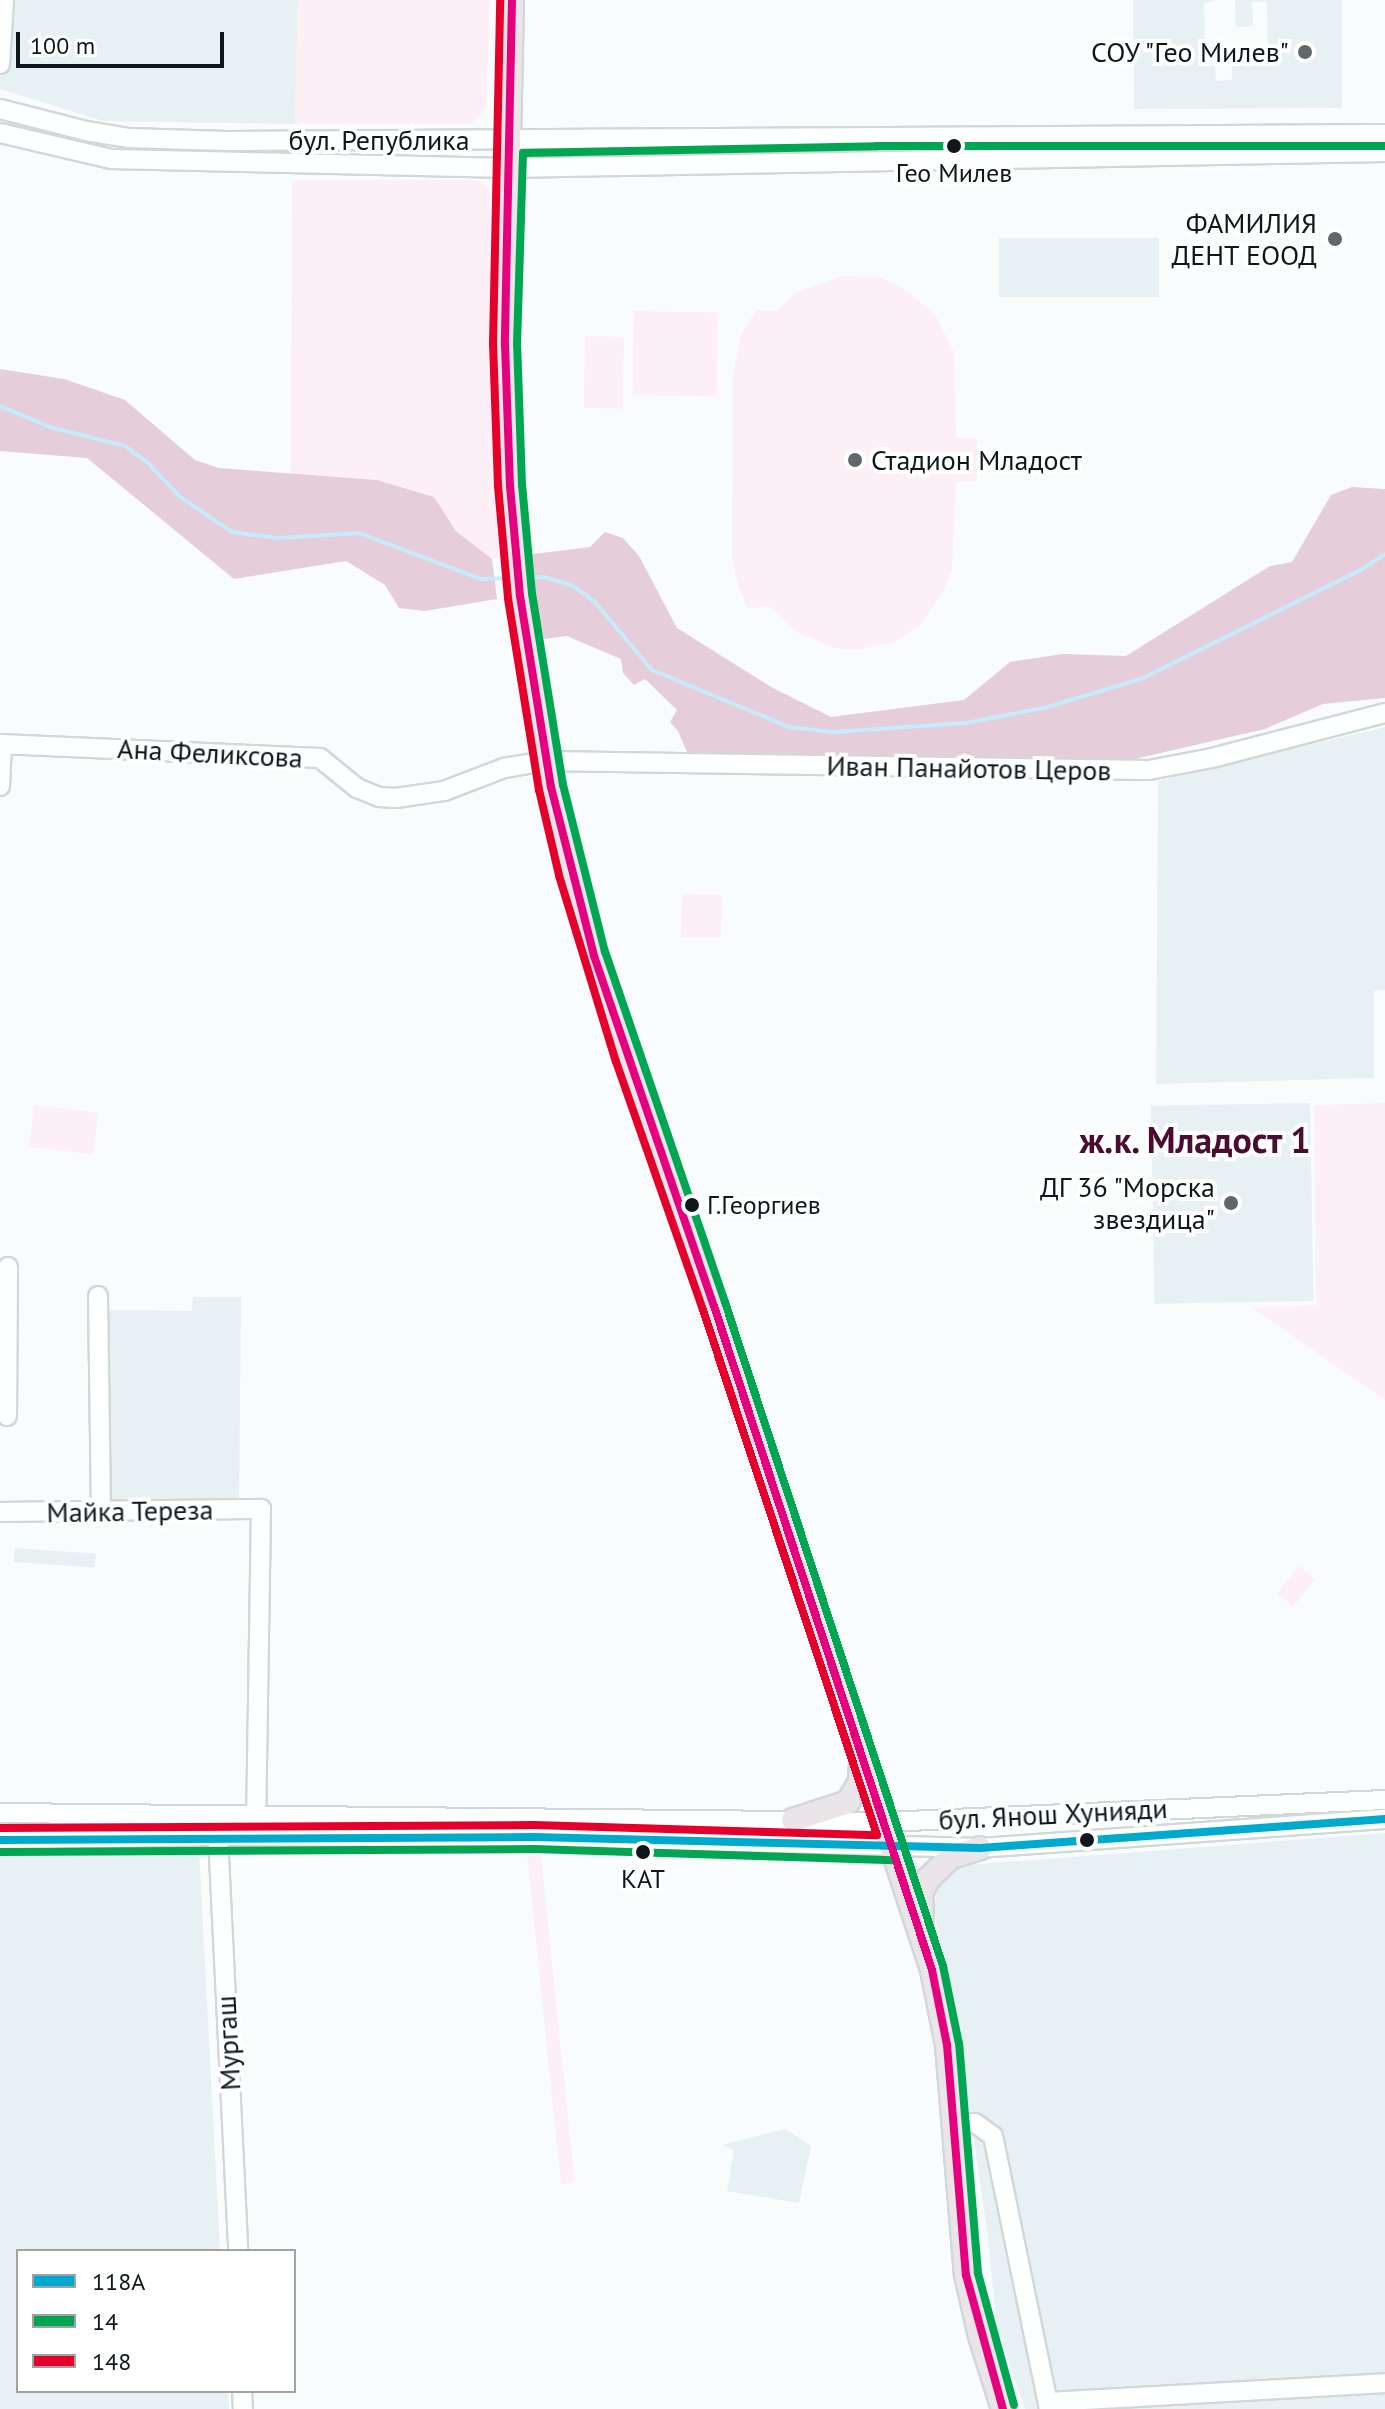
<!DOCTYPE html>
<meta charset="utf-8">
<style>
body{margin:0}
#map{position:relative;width:1385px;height:2409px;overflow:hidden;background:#f9fcfd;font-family:"PT Sans",sans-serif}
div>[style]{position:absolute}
.built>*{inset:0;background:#e7f0f3;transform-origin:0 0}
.green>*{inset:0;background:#fcf0f6;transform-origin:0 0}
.forest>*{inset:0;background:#e5cdd9}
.stream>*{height:4px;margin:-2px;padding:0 2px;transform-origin:2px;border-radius:2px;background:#c6ebfa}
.roads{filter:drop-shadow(2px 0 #d1d8da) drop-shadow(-2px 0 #d1d8da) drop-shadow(0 2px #d1d8da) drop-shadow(0 -2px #d1d8da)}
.minor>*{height:18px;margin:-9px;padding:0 9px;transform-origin:9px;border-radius:9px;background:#feffff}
.major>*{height:22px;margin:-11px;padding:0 11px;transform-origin:11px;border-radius:11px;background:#ebe4e9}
.bus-1>*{height:8px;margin:-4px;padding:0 4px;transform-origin:4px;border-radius:4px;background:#00a9ce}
.bus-2>*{height:8px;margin:-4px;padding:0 4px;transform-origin:4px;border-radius:4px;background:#00a651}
.bus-3>*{height:8px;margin:-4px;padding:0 4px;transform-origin:4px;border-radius:4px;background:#e4002b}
.bus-4>*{height:8px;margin:-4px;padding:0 4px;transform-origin:4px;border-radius:4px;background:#e5007d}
.dots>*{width:22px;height:22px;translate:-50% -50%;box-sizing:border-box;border:4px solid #fff;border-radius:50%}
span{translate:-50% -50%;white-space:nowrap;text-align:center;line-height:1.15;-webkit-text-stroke:8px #fff;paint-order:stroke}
.bus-label{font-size:26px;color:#0e181b}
.left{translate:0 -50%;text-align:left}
.poi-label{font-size:28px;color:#0e181b}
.right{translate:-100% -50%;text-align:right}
.street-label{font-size:28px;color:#0e181b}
.district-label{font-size:36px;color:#4b0c31;font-weight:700}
.legend{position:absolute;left:16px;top:2249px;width:280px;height:144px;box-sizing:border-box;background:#fff;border:2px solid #9fa3a4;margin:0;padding:10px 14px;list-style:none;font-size:24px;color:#0e181b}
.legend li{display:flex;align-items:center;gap:16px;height:40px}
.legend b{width:40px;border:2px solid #9fa3a4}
.scale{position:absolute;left:16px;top:32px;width:208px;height:36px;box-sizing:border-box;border:4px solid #0e181b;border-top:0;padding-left:10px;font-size:24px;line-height:28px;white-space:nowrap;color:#0e181b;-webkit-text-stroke:6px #fff;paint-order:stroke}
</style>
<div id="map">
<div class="built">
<div style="clip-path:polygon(0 0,298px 0,295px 124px,103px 121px,0 89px)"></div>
<div style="clip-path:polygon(1133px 0,1217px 0,1204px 3px,1205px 65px,1215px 66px,1216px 81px,1232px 80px,1232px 47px,1253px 47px,1254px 57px,1268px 56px,1267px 2px,1252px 2px,1253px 26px,1236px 27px,1235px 0,1342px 0,1342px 108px,1134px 109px)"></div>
<div style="left:1159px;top:238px;width:59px;height:160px;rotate:90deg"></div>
<div style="clip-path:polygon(1385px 727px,1385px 990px,1374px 991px,1374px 1078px,1156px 1084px,1158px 781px)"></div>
<div style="left:1310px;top:1103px;width:198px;height:159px;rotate:89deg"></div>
<div style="clip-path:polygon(193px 1297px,241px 1297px,239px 1507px,107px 1505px,109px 1310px,192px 1311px)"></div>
<div style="left:15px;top:1548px;width:81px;height:14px;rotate:4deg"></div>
<div style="clip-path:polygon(1385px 1833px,1385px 2409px,1025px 2409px,997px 2328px,988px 2237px,957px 2025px,934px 1911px,937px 1890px,947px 1874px,966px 1865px)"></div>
<div style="clip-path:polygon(199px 1850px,220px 2251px,18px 2251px,18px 2391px,228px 2391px,229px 2409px,0 2409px,0 1853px)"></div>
<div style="clip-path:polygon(785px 2129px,811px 2146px,799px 2203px,727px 2191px,734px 2150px,722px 2145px)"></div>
</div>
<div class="green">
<div style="clip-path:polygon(298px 0,490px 0,486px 109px,471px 124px,295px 124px)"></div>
<div style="clip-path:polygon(1376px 134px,1373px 153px,545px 167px,544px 141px)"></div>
<div style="clip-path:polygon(292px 180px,479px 180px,490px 191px,491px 320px,504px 558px,492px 559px,456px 530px,434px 497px,377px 480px,291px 474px)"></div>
<div style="clip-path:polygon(844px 276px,881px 278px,900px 286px,935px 314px,954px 352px,956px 438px,977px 438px,977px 481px,956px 482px,952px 570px,943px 592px,922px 623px,908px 633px,894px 642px,856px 650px,834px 648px,796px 632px,770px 607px,747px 608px,736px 579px,732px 554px,733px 373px,741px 334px,756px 310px,776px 311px,798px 291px)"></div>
<div style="left:634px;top:311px;width:84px;height:84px;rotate:1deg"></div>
<div style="left:585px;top:336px;width:39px;height:72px;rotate:1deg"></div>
<div style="left:682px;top:894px;width:40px;height:43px;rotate:1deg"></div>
<div style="clip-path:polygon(1385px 1103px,1385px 1400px,1252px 1308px,1316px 1305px,1314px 1105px)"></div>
<div style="left:34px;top:1105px;width:65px;height:42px;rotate:7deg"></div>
<div style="left:1299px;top:1566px;width:21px;height:35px;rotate:39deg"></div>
<div style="clip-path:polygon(527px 1854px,541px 1855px,574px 2177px,574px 2182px,561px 2185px)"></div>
</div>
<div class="forest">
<div style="clip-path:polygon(0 369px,64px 379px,125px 400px,195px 460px,219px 468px,377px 480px,434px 497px,456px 531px,492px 559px,497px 599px,425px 611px,399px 608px,385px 585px,346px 561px,234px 579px,87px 458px,0 451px)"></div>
<div style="clip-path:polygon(1352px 487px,1385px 489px,1385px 698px,1323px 704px,1265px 729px,1130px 760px,695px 757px,687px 752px,678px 731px,670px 722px,677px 710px,645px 679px,634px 685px,623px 673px,621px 659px,567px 636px,544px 639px,534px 607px,526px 555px,590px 547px,605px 532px,623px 538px,639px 556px,677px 628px,773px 688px,831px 717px,964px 700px,1010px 662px,1063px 654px,1126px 656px,1270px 566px,1292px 562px,1331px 495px)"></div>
</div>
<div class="stream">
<div style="left:0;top:406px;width:54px;rotate:22.8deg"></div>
<div style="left:50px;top:427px;width:77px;rotate:14.2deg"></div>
<div style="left:125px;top:446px;width:27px;rotate:36deg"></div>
<div style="left:147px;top:462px;width:47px;rotate:46.7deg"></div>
<div style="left:179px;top:496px;width:64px;rotate:34.2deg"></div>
<div style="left:232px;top:532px;width:46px;rotate:7.4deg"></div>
<div style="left:278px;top:538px;width:81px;rotate:-3.5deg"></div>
<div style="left:359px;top:533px;width:130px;rotate:20.7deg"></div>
<div style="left:481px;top:579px;width:30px;rotate:-2deg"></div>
<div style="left:524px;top:578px;width:20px;rotate:-3deg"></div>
<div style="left:544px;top:577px;width:30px;rotate:17deg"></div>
<div style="left:573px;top:586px;width:26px;rotate:36deg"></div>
<div style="left:594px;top:601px;width:90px;rotate:50deg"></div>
<div style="left:652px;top:670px;width:148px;rotate:22.6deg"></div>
<div style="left:789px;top:727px;width:44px;rotate:6.5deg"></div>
<div style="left:833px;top:732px;width:133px;rotate:-3.9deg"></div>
<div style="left:966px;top:723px;width:84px;rotate:-11deg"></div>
<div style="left:1048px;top:707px;width:99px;rotate:-17deg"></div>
<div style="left:1143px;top:678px;width:241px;rotate:-26.4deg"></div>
<div style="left:1359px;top:571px;width:31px;rotate:-33deg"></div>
</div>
<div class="roads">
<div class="minor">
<div style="left:0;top:64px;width:64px;rotate:-86.4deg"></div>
<div style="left:0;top:109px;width:89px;rotate:14.3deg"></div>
<div style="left:86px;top:131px;width:44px;rotate:9.2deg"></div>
<div style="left:129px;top:138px;width:98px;rotate:1.8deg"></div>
<div style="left:227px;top:141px;width:1158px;rotate:-0.35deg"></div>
<div style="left:0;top:133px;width:114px;rotate:13.2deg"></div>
<div style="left:111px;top:159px;width:398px;rotate:1.3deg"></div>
<div style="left:509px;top:168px;width:876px;rotate:-1.05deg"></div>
<div style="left:0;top:744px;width:320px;rotate:2.5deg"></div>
<div style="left:320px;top:758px;width:48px;rotate:39deg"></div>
<div style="left:357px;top:788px;width:24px;rotate:22deg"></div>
<div style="left:379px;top:797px;width:17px;rotate:3deg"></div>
<div style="left:396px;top:798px;width:49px;rotate:-8.3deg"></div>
<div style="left:444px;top:791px;width:64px;rotate:-21deg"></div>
<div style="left:504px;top:768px;width:43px;rotate:-9.5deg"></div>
<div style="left:546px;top:761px;width:603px;rotate:0.86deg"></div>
<div style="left:1149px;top:770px;width:64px;rotate:-10.8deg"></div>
<div style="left:1212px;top:758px;width:179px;rotate:-14.6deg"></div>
<div style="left:0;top:786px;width:42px;rotate:-87.3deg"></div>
<div style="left:98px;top:1296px;width:215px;rotate:89.2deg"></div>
<div style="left:7px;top:1416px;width:149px;rotate:-89.6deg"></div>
<div style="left:0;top:1512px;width:261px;rotate:-0.7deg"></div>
<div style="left:261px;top:1509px;width:305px;rotate:90.9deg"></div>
<div style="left:0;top:1813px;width:885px;rotate:0.58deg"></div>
<div style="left:885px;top:1822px;width:500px;rotate:-2.52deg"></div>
<div style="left:218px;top:1836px;width:415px;rotate:87.2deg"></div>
<div style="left:0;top:1840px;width:218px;rotate:-1.1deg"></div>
<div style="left:218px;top:1836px;width:316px;rotate:0.2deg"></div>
<div style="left:534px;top:1837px;width:446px;rotate:1.4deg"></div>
<div style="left:980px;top:1848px;width:406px;rotate:-4.1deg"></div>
<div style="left:952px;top:2123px;width:23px"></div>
<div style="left:975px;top:2123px;width:22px;rotate:36deg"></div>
<div style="left:993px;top:2136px;width:279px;rotate:78.4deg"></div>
<div style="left:242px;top:2391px;width:18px;rotate:87deg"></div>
<div style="left:1048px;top:2402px;width:338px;rotate:-3.2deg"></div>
</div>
<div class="major">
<div style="left:512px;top:0;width:344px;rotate:91.2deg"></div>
<div style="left:505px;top:344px;width:142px;rotate:88deg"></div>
<div style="left:510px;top:486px;width:110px;rotate:84.8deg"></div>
<div style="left:520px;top:596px;width:193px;rotate:80.8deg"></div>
<div style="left:551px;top:787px;width:87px;rotate:77.4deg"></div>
<div style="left:570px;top:872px;width:87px;rotate:74.1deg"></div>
<div style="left:594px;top:956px;width:370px;rotate:71.1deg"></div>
<div style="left:714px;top:1306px;width:699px;rotate:71.82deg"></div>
<div style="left:932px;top:1970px;width:76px;rotate:78.7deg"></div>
<div style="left:947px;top:2045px;width:231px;rotate:85.3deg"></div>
<div style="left:966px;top:2275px;width:63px;rotate:77.1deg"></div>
<div style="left:980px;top:2336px;width:77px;rotate:72.5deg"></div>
<div style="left:793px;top:1820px;width:58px;rotate:-18.1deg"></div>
<div style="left:848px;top:1802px;width:24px;rotate:-60deg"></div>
<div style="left:860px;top:1781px;width:20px;rotate:-87deg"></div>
<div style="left:922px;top:1918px;width:25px;rotate:-92deg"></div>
<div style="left:921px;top:1893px;width:16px;rotate:-63deg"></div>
<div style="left:928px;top:1879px;width:32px;rotate:-44deg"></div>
<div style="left:951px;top:1857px;width:30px;rotate:-17deg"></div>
</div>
</div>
<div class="bus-1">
<div style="left:0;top:1840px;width:534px;rotate:-0.32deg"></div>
<div style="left:534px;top:1837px;width:446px;rotate:1.4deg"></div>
<div style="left:980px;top:1848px;width:406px;rotate:-4.1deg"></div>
</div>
<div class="bus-2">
<div style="left:0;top:1852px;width:534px;rotate:-0.32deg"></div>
<div style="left:534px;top:1849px;width:360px;rotate:1.8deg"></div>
<div style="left:1014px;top:2405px;width:137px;rotate:-105.3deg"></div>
<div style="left:978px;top:2273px;width:230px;rotate:-94.7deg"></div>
<div style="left:959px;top:2044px;width:80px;rotate:-101.6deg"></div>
<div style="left:943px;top:1966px;width:699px;rotate:-108.18deg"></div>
<div style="left:725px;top:1302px;width:370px;rotate:-108.9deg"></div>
<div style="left:605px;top:952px;width:172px;rotate:-104.1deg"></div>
<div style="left:563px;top:785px;width:193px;rotate:-99.2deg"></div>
<div style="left:532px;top:594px;width:109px;rotate:-95.2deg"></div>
<div style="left:522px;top:485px;width:141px;rotate:-92deg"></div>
<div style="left:517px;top:344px;width:191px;rotate:-88.2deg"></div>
<div style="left:523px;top:153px;width:354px;rotate:-1.1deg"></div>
<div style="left:877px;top:146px;width:508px"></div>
</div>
<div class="bus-3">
<div style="left:0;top:1828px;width:534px;rotate:-0.32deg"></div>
<div style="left:534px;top:1825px;width:343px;rotate:1.7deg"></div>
<div style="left:877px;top:1835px;width:553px;rotate:-108.34deg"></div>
<div style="left:703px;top:1310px;width:263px;rotate:-109.3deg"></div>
<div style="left:616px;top:1062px;width:195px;rotate:-107deg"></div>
<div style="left:559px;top:875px;width:87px;rotate:-103.2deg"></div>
<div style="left:539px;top:790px;width:194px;rotate:-99.2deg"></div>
<div style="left:508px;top:598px;width:112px;rotate:-95.1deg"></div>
<div style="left:498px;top:486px;width:142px;rotate:-92deg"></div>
<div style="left:493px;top:344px;width:344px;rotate:-88.8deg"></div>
</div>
<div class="bus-4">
<div style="left:512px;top:0;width:344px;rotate:91.2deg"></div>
<div style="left:505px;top:344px;width:142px;rotate:88deg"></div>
<div style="left:510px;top:486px;width:110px;rotate:84.8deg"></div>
<div style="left:520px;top:596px;width:193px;rotate:80.8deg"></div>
<div style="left:551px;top:787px;width:174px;rotate:75.7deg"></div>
<div style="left:594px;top:956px;width:370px;rotate:71.1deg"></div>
<div style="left:714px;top:1306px;width:699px;rotate:71.82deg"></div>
<div style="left:932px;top:1970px;width:76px;rotate:78.7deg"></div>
<div style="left:947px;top:2045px;width:231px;rotate:85.3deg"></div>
<div style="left:966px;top:2275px;width:139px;rotate:74.6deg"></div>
</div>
<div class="dots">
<div style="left:1305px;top:52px;background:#60686a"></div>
<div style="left:954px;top:146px;background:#0e181b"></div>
<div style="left:1335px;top:239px;background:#60686a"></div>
<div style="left:855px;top:460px;background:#60686a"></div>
<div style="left:1231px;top:1203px;background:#60686a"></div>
<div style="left:692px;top:1205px;background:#0e181b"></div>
<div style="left:1087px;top:1840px;background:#0e181b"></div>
<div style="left:643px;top:1852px;background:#0e181b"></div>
</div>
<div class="bus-label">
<span style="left:954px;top:173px">Гео Милев</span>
<span class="left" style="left:707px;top:1205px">Г.Георгиев</span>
<span style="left:643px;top:1879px">КАТ</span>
</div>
<div class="poi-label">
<span class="right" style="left:1289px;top:52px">СОУ "Гео Милев"</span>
<span class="right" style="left:1317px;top:239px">ФАМИЛИЯ<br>ДЕНТ ЕООД</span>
<span class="left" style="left:871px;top:460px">Стадион Младост</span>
<span class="right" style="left:1215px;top:1203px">ДГ 36 "Морска<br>звездица"</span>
</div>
<div class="street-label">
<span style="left:379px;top:140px">бул. Република</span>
<span style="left:210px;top:753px;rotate:3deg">Ана Феликсова</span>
<span style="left:969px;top:768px;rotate:1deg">Иван Панайотов Церов</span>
<span style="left:130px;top:1511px;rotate:-1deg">Майка Тереза</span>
<span style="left:1053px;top:1814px;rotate:-3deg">бул. Янош Хунияди</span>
<span style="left:228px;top:2043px;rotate:-93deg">Мургаш</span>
</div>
<div class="district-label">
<span style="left:1195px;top:1140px">ж.к. Младост 1</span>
</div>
<ul class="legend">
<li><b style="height:10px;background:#00a9ce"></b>118А</li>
<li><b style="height:10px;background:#00a651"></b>14</li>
<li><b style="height:10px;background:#e4002b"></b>148</li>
</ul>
<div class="scale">100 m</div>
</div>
